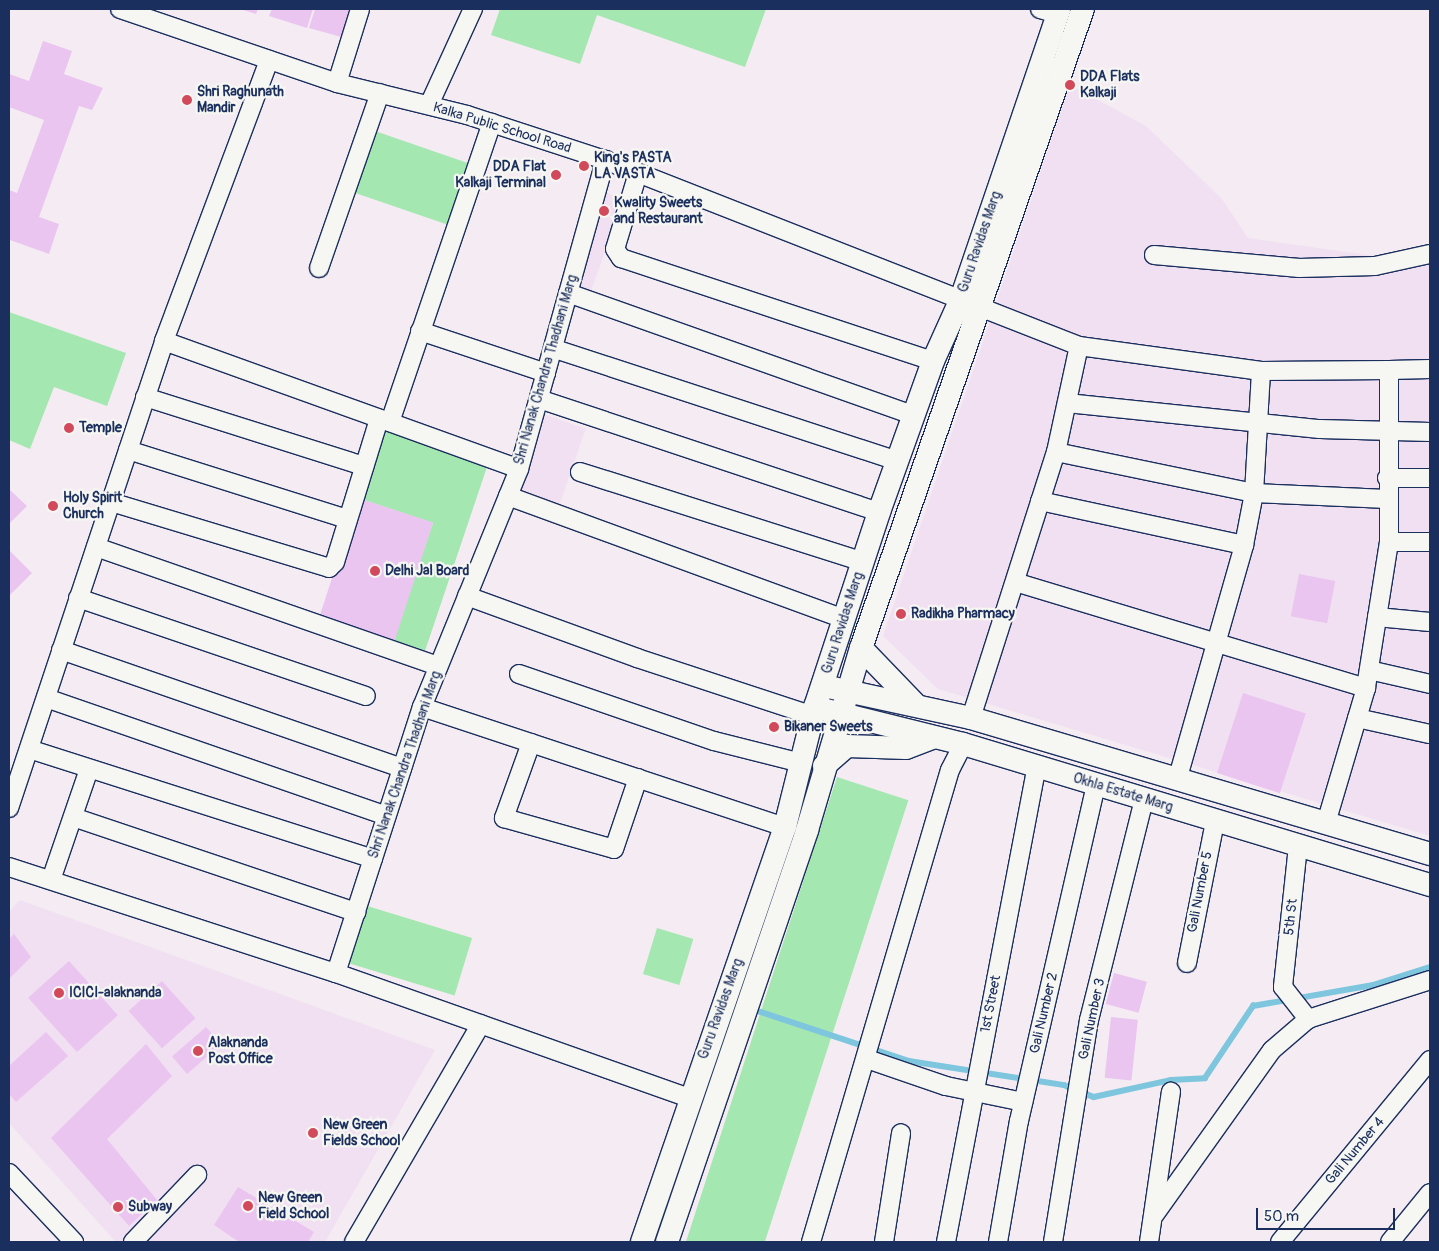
<!DOCTYPE html>
<style>
body{margin:0}
#map{position:relative;width:1439px;height:1251px;overflow:hidden;background:#f4ecf2;font-family:Pangolin,sans-serif}
div>[style]{position:absolute}
.built>*{inset:0;background:#f1e0f1;transform-origin:0 0}
.green>*{inset:0;background:#a4e7b1;transform-origin:0 0}
.stream>*{height:5.5px;margin:-2.75px;padding:0 2.75px;transform-origin:2.75px;border-radius:2.75px;background:#7ec5de}
.building>*{inset:0;background:#eac5f0;transform-origin:0 0}
.roads{filter:drop-shadow(1px 0 #1b2f5e) drop-shadow(-1px 0 #1b2f5e) drop-shadow(0 1px #1b2f5e) drop-shadow(0 -1px #1b2f5e)}
.minor>*{height:18px;margin:-9px;padding:0 9px;transform-origin:9px;border-radius:9px;background:#f6f6f2}
.major>*{height:22px;margin:-11px;padding:0 11px;transform-origin:11px;border-radius:11px;background:#f6f6f2}
.dots>*{width:14px;height:14px;translate:-50% -50%;box-sizing:border-box;border:2px solid #f6f6f2;border-radius:50%}
span{translate:-50% -50%;white-space:nowrap;text-align:center;line-height:1.15;-webkit-text-stroke:4.5px #f6f6f2;paint-order:stroke}
.poi-label{font-size:14px;color:#1b2f5e;font-weight:700}
.left{translate:0 -50%;text-align:left}
.right{translate:-100% -50%;text-align:right}
.street-label{font-size:14px;color:#1b2f5e}
.frame{position:absolute;inset:0;border:10px solid #1b2f5e;pointer-events:none}
.scale{position:absolute;left:1256px;top:1208px;width:139px;height:22px;box-sizing:border-box;border:2px solid #1b2f5e;border-top:0;padding-left:6px;font-size:15px;line-height:18px;white-space:nowrap;color:#1b2f5e;-webkit-text-stroke:4px #f6f6f2;paint-order:stroke}
</style>
<div id="map">
<div class="built">
<div style="clip-path:polygon(1070px 85px,1146px 126px,1222px 199px,1248px 238px,1430px 264px,1430px 836px,938px 689px,883px 636px)"></div>
<div style="left:596px;top:189px;width:30px;height:102px;rotate:20deg"></div>
<div style="left:529px;top:409px;width:60px;height:98px;rotate:19deg"></div>
<div style="clip-path:polygon(20px 900px,435px 1050px,325px 1242px,116px 1242px,9px 1123px,9px 912px)"></div>
</div>
<div class="green">
<div style="clip-path:polygon(500px 9px,766px 9px,745px 67px,597px 15px,580px 64px,491px 35px)"></div>
<div style="left:375px;top:131px;width:101px;height:65px;rotate:19deg"></div>
<div style="clip-path:polygon(9px 312px,126px 353px,107px 406px,54px 387px,30px 449px,9px 440px)"></div>
<div style="clip-path:polygon(383px 422px,490px 458px,425px 651px,393px 640px,433px 523px,358px 498px)"></div>
<div style="left:837px;top:777px;width:75px;height:488px;rotate:18deg"></div>
<div style="left:364px;top:905px;width:113px;height:60px;rotate:17deg"></div>
<div style="left:657px;top:928px;width:38px;height:48px;rotate:17deg"></div>
</div>
<div class="stream">
<div style="left:758px;top:1011px;width:159px;rotate:18.3deg"></div>
<div style="left:909px;top:1061px;width:157px;rotate:8.8deg"></div>
<div style="left:1064px;top:1085px;width:32px;rotate:22deg"></div>
<div style="left:1094px;top:1097px;width:79px;rotate:-12.4deg"></div>
<div style="left:1171px;top:1080px;width:34px;rotate:-3deg"></div>
<div style="left:1205px;top:1078px;width:87px;rotate:-56.3deg"></div>
<div style="left:1253px;top:1006px;width:122px;rotate:-9.9deg"></div>
<div style="left:1373px;top:985px;width:60px;rotate:-17.5deg"></div>
</div>
<div class="building">
<div style="clip-path:polygon(240px 9px,258px 9px,256px 14px)"></div>
<div style="clip-path:polygon(272px 9px,313px 9px,307px 28px,269px 16px)"></div>
<div style="clip-path:polygon(315px 9px,354px 9px,345px 38px,309px 28px)"></div>
<div style="clip-path:polygon(43px 41px,72px 51px,64px 74px,103px 88px,92px 110px,79px 106px,39px 217px,59px 224px,49px 254px,10px 240px,9px 244px,9px 190px,17px 193px,44px 120px,9px 107px,9px 74px,29px 81px)"></div>
<div style="clip-path:polygon(10px 490px,27px 506px,9px 524px,9px 491px)"></div>
<div style="left:358px;top:498px;width:79px;height:125px;rotate:18deg"></div>
<div style="clip-path:polygon(9px 550px,32px 573px,9px 596px)"></div>
<div style="left:1299px;top:574px;width:37px;height:43px;rotate:11deg"></div>
<div style="left:1243px;top:693px;width:66px;height:84px;rotate:18deg"></div>
<div style="clip-path:polygon(14px 934px,31px 957px,9px 979px,9px 939px)"></div>
<div style="left:69px;top:961px;width:73px;height:55px;rotate:48deg"></div>
<div style="left:1114px;top:973px;width:34px;height:32px;rotate:15deg"></div>
<div style="left:162px;top:981px;width:50px;height:45px;rotate:48deg"></div>
<div style="left:1111px;top:1017px;width:27px;height:61px;rotate:6deg"></div>
<div style="left:206px;top:1027px;width:23px;height:45px;rotate:49deg"></div>
<div style="clip-path:polygon(46px 1032px,68px 1056px,16px 1102px,9px 1094px,9px 1066px)"></div>
<div style="clip-path:polygon(146px 1044px,172px 1076px,107px 1139px,157px 1200px,129px 1226px,51px 1138px)"></div>
<div style="clip-path:polygon(238px 1187px,314px 1232px,308px 1242px,239px 1242px,214px 1225px)"></div>
</div>
<div class="roads">
<div class="minor">
<div style="left:120px;top:9px;width:229px;rotate:18.8deg"></div>
<div style="left:337px;top:83px;width:134px;rotate:13.8deg"></div>
<div style="left:467px;top:115px;width:145px;rotate:18.1deg"></div>
<div style="left:605px;top:160px;width:509px;rotate:21.43deg"></div>
<div style="left:1079px;top:346px;width:184px;rotate:7.8deg"></div>
<div style="left:1261px;top:371px;width:128px;rotate:-0.4deg"></div>
<div style="left:1389px;top:370px;width:172px;rotate:90deg"></div>
<div style="left:1389px;top:542px;width:148px;rotate:99deg"></div>
<div style="left:1366px;top:688px;width:141px;rotate:106.5deg"></div>
<div style="left:1040px;top:9px;width:19px;rotate:16deg"></div>
<div style="left:337px;top:83px;width:77px;rotate:-72.7deg"></div>
<div style="left:429px;top:105px;width:106px;rotate:-65.4deg"></div>
<div style="left:638px;top:173px;width:79px;rotate:106.8deg"></div>
<div style="left:615px;top:249px;width:11px;rotate:56deg"></div>
<div style="left:621px;top:258px;width:329px;rotate:18.3deg"></div>
<div style="left:1154px;top:255px;width:146px;rotate:5.1deg"></div>
<div style="left:1299px;top:268px;width:76px;rotate:-1.5deg"></div>
<div style="left:1375px;top:266px;width:56px;rotate:-12.3deg"></div>
<div style="left:319px;top:268px;width:185px;rotate:-70.8deg"></div>
<div style="left:568px;top:293px;width:368px;rotate:19.5deg"></div>
<div style="left:420px;top:331px;width:133px;rotate:18.4deg"></div>
<div style="left:164px;top:341px;width:377px;rotate:19.8deg"></div>
<div style="left:555px;top:349px;width:360px;rotate:18.1deg"></div>
<div style="left:1389px;top:370px;width:41px;rotate:-1.4deg"></div>
<div style="left:145px;top:397px;width:230px;rotate:17.5deg"></div>
<div style="left:539px;top:399px;width:358px;rotate:18.4deg"></div>
<div style="left:1067px;top:403px;width:254px;rotate:5.9deg"></div>
<div style="left:1320px;top:429px;width:110px;rotate:1.6deg"></div>
<div style="left:390px;top:422px;width:316px;rotate:-71.2deg"></div>
<div style="left:128px;top:450px;width:230px;rotate:17.5deg"></div>
<div style="left:1056px;top:452px;width:202px;rotate:11.7deg"></div>
<div style="left:1254px;top:493px;width:133px;rotate:2.6deg"></div>
<div style="left:580px;top:472px;width:297px;rotate:17.6deg"></div>
<div style="left:1387px;top:478px;width:43px"></div>
<div style="left:508px;top:496px;width:358px;rotate:20.1deg"></div>
<div style="left:1040px;top:501px;width:209px;rotate:12.2deg"></div>
<div style="left:111px;top:502px;width:228px;rotate:16.8deg"></div>
<div style="left:329px;top:568px;width:8px;rotate:-45deg"></div>
<div style="left:335px;top:562px;width:150px;rotate:-72.9deg"></div>
<div style="left:1389px;top:542px;width:41px"></div>
<div style="left:96px;top:547px;width:362px;rotate:19.2deg"></div>
<div style="left:1015px;top:582px;width:367px;rotate:16.8deg"></div>
<div style="left:467px;top:596px;width:181px;rotate:20deg"></div>
<div style="left:637px;top:658px;width:185px;rotate:18.2deg"></div>
<div style="left:78px;top:598px;width:304px;rotate:18.8deg"></div>
<div style="left:1377px;top:617px;width:53px;rotate:5.4deg"></div>
<div style="left:61px;top:650px;width:361px;rotate:19.1deg"></div>
<div style="left:1369px;top:670px;width:63px;rotate:12.9deg"></div>
<div style="left:519px;top:674px;width:206px;rotate:19deg"></div>
<div style="left:714px;top:741px;width:90px;rotate:14.2deg"></div>
<div style="left:46px;top:698px;width:360px;rotate:19.1deg"></div>
<div style="left:422px;top:707px;width:382px;rotate:18.3deg"></div>
<div style="left:971px;top:718px;width:279px;rotate:-72.3deg"></div>
<div style="left:1056px;top:452px;width:108px;rotate:-77.8deg"></div>
<div style="left:1357px;top:718px;width:75px;rotate:12.4deg"></div>
<div style="left:531px;top:743px;width:80px;rotate:109.8deg"></div>
<div style="left:504px;top:818px;width:114px;rotate:15.7deg"></div>
<div style="left:614px;top:849px;width:75px;rotate:-71.3deg"></div>
<div style="left:29px;top:749px;width:361px;rotate:17.7deg"></div>
<div style="left:1178px;top:777px;width:241px;rotate:-74.1deg"></div>
<div style="left:1244px;top:545px;width:53px;rotate:-79.1deg"></div>
<div style="left:1254px;top:493px;width:122px;rotate:-86.7deg"></div>
<div style="left:9px;top:808px;width:492px;rotate:-71.6deg"></div>
<div style="left:164px;top:341px;width:300px;rotate:-69.5deg"></div>
<div style="left:73px;top:817px;width:299px;rotate:18.6deg"></div>
<div style="left:1298px;top:846px;width:142px;rotate:96.1deg"></div>
<div style="left:1283px;top:987px;width:41px;rotate:52deg"></div>
<div style="left:9px;top:867px;width:344px;rotate:18deg"></div>
<div style="left:336px;top:973px;width:374px;rotate:19.5deg"></div>
<div style="left:51px;top:880px;width:117px;rotate:-71.1deg"></div>
<div style="left:1187px;top:963px;width:145px;rotate:-78.8deg"></div>
<div style="left:336px;top:973px;width:280px;rotate:-72.1deg"></div>
<div style="left:422px;top:707px;width:257px;rotate:-67.8deg"></div>
<div style="left:519px;top:469px;width:321px;rotate:-74.4deg"></div>
<div style="left:867px;top:1059px;width:83px;rotate:18.9deg"></div>
<div style="left:946px;top:1086px;width:79px;rotate:11.7deg"></div>
<div style="left:9px;top:1173px;width:95px;rotate:46.7deg"></div>
<div style="left:1155px;top:1214px;width:201px;rotate:-54.5deg"></div>
<div style="left:1272px;top:1050px;width:48px;rotate:-40.7deg"></div>
<div style="left:1308px;top:1019px;width:128px;rotate:-17.7deg"></div>
<div style="left:133px;top:1242px;width:93px;rotate:-46.3deg"></div>
<div style="left:354px;top:1242px;width:252px;rotate:-59.8deg"></div>
<div style="left:811px;top:1242px;width:492px;rotate:-73.6deg"></div>
<div style="left:950px;top:770px;width:29px;rotate:-63deg"></div>
<div style="left:884px;top:1242px;width:110px;rotate:-81.1deg"></div>
<div style="left:946px;top:1242px;width:485px;rotate:-79.2deg"></div>
<div style="left:998px;top:1242px;width:123px;rotate:-80.2deg"></div>
<div style="left:1019px;top:1121px;width:345px;rotate:-77.1deg"></div>
<div style="left:1053px;top:1242px;width:225px;rotate:-80.8deg"></div>
<div style="left:1089px;top:1020px;width:228px;rotate:-76deg"></div>
<div style="left:1149px;top:1242px;width:152px;rotate:-81.7deg"></div>
<div style="left:1280px;top:1242px;width:236px;rotate:-50.5deg"></div>
<div style="left:1390px;top:1242px;width:63px;rotate:-50.8deg"></div>
</div>
<div class="major">
<div style="left:861px;top:648px;width:78px;rotate:46deg"></div>
<div style="left:833px;top:688px;width:141px;rotate:12.3deg"></div>
<div style="left:971px;top:718px;width:479px;rotate:16.5deg"></div>
<div style="left:826px;top:710px;width:141px;rotate:13.9deg"></div>
<div style="left:963px;top:744px;width:488px;rotate:16.8deg"></div>
<div style="left:824px;top:766px;width:30px;rotate:-41deg"></div>
<div style="left:847px;top:746px;width:59px;rotate:1.9deg"></div>
<div style="left:906px;top:748px;width:28px;rotate:-21deg"></div>
<div style="left:642px;top:1242px;width:439px;rotate:-71deg"></div>
<div style="left:785px;top:827px;width:124px;rotate:-76deg"></div>
<div style="left:815px;top:707px;width:205px;rotate:-71.8deg"></div>
<div style="left:879px;top:512px;width:160px;rotate:-70.3deg"></div>
<div style="left:933px;top:361px;width:68px;rotate:-65.7deg"></div>
<div style="left:961px;top:299px;width:306px;rotate:-71.2deg"></div>
<div style="left:667px;top:1242px;width:435px;rotate:-71.2deg"></div>
<div style="left:807px;top:830px;width:190px;rotate:-73.5deg"></div>
<div style="left:861px;top:648px;width:676px;rotate:-70.84deg"></div>
</div>
</div>
<div class="dots">
<div style="left:1070px;top:85px;background:#d1495b"></div>
<div style="left:187px;top:100px;background:#d1495b"></div>
<div style="left:584px;top:166px;background:#d1495b"></div>
<div style="left:556px;top:175px;background:#d1495b"></div>
<div style="left:604px;top:211px;background:#d1495b"></div>
<div style="left:69px;top:428px;background:#d1495b"></div>
<div style="left:53px;top:506px;background:#d1495b"></div>
<div style="left:375px;top:571px;background:#d1495b"></div>
<div style="left:901px;top:614px;background:#d1495b"></div>
<div style="left:774px;top:727px;background:#d1495b"></div>
<div style="left:59px;top:993px;background:#d1495b"></div>
<div style="left:198px;top:1051px;background:#d1495b"></div>
<div style="left:313px;top:1133px;background:#d1495b"></div>
<div style="left:248px;top:1206px;background:#d1495b"></div>
<div style="left:118px;top:1207px;background:#d1495b"></div>
</div>
<div class="poi-label">
<span class="left" style="left:1080px;top:85px">DDA Flats<br>Kalkaji</span>
<span class="left" style="left:197px;top:100px">Shri Raghunath<br>Mandir</span>
<span class="left" style="left:594px;top:166px">King's PASTA<br>LA VASTA</span>
<span class="right" style="left:546px;top:175px">DDA Flat<br>Kalkaji Terminal</span>
<span class="left" style="left:614px;top:211px">Kwality Sweets<br>and Restaurant</span>
<span class="left" style="left:79px;top:428px">Temple</span>
<span class="left" style="left:63px;top:506px">Holy Spirit<br>Church</span>
<span class="left" style="left:385px;top:571px">Delhi Jal Board</span>
<span class="left" style="left:911px;top:614px">Radikha Pharmacy</span>
<span class="left" style="left:784px;top:727px">Bikaner Sweets</span>
<span class="left" style="left:69px;top:993px">ICICI-alaknanda</span>
<span class="left" style="left:208px;top:1051px">Alaknanda<br>Post Office</span>
<span class="left" style="left:323px;top:1133px">New Green<br>Fields School</span>
<span class="left" style="left:258px;top:1206px">New Green<br>Field School</span>
<span class="left" style="left:128px;top:1207px">Subway</span>
</div>
<div class="street-label">
<span style="left:502px;top:128px;rotate:17deg">Kalka Public School Road</span>
<span style="left:980px;top:242px;rotate:-71deg">Guru Ravidas Marg</span>
<span style="left:546px;top:370px;rotate:-74deg">Shri Nanak Chandra Thadhani Marg</span>
<span style="left:843px;top:623px;rotate:-72deg">Guru Ravidas Marg</span>
<span style="left:405px;top:765px;rotate:-71deg">Shri Nanak Chandra Thadhani Marg</span>
<span style="left:1123px;top:793px;rotate:17deg">Okhla Estate Marg</span>
<span style="left:1200px;top:892px;rotate:-79deg">Gali Number 5</span>
<span style="left:1291px;top:917px;rotate:-84deg">5th St</span>
<span style="left:991px;top:1004px;rotate:-79deg">1st Street</span>
<span style="left:721px;top:1009px;rotate:-70deg">Guru Ravidas Marg</span>
<span style="left:1044px;top:1013px;rotate:-77deg">Gali Number 2</span>
<span style="left:1092px;top:1019px;rotate:-78deg">Gali Number 3</span>
<span style="left:1355px;top:1151px;rotate:-50deg">Gali Number 4</span>
</div>
<div class="frame"></div>
<div class="scale">50 m</div>
</div>
